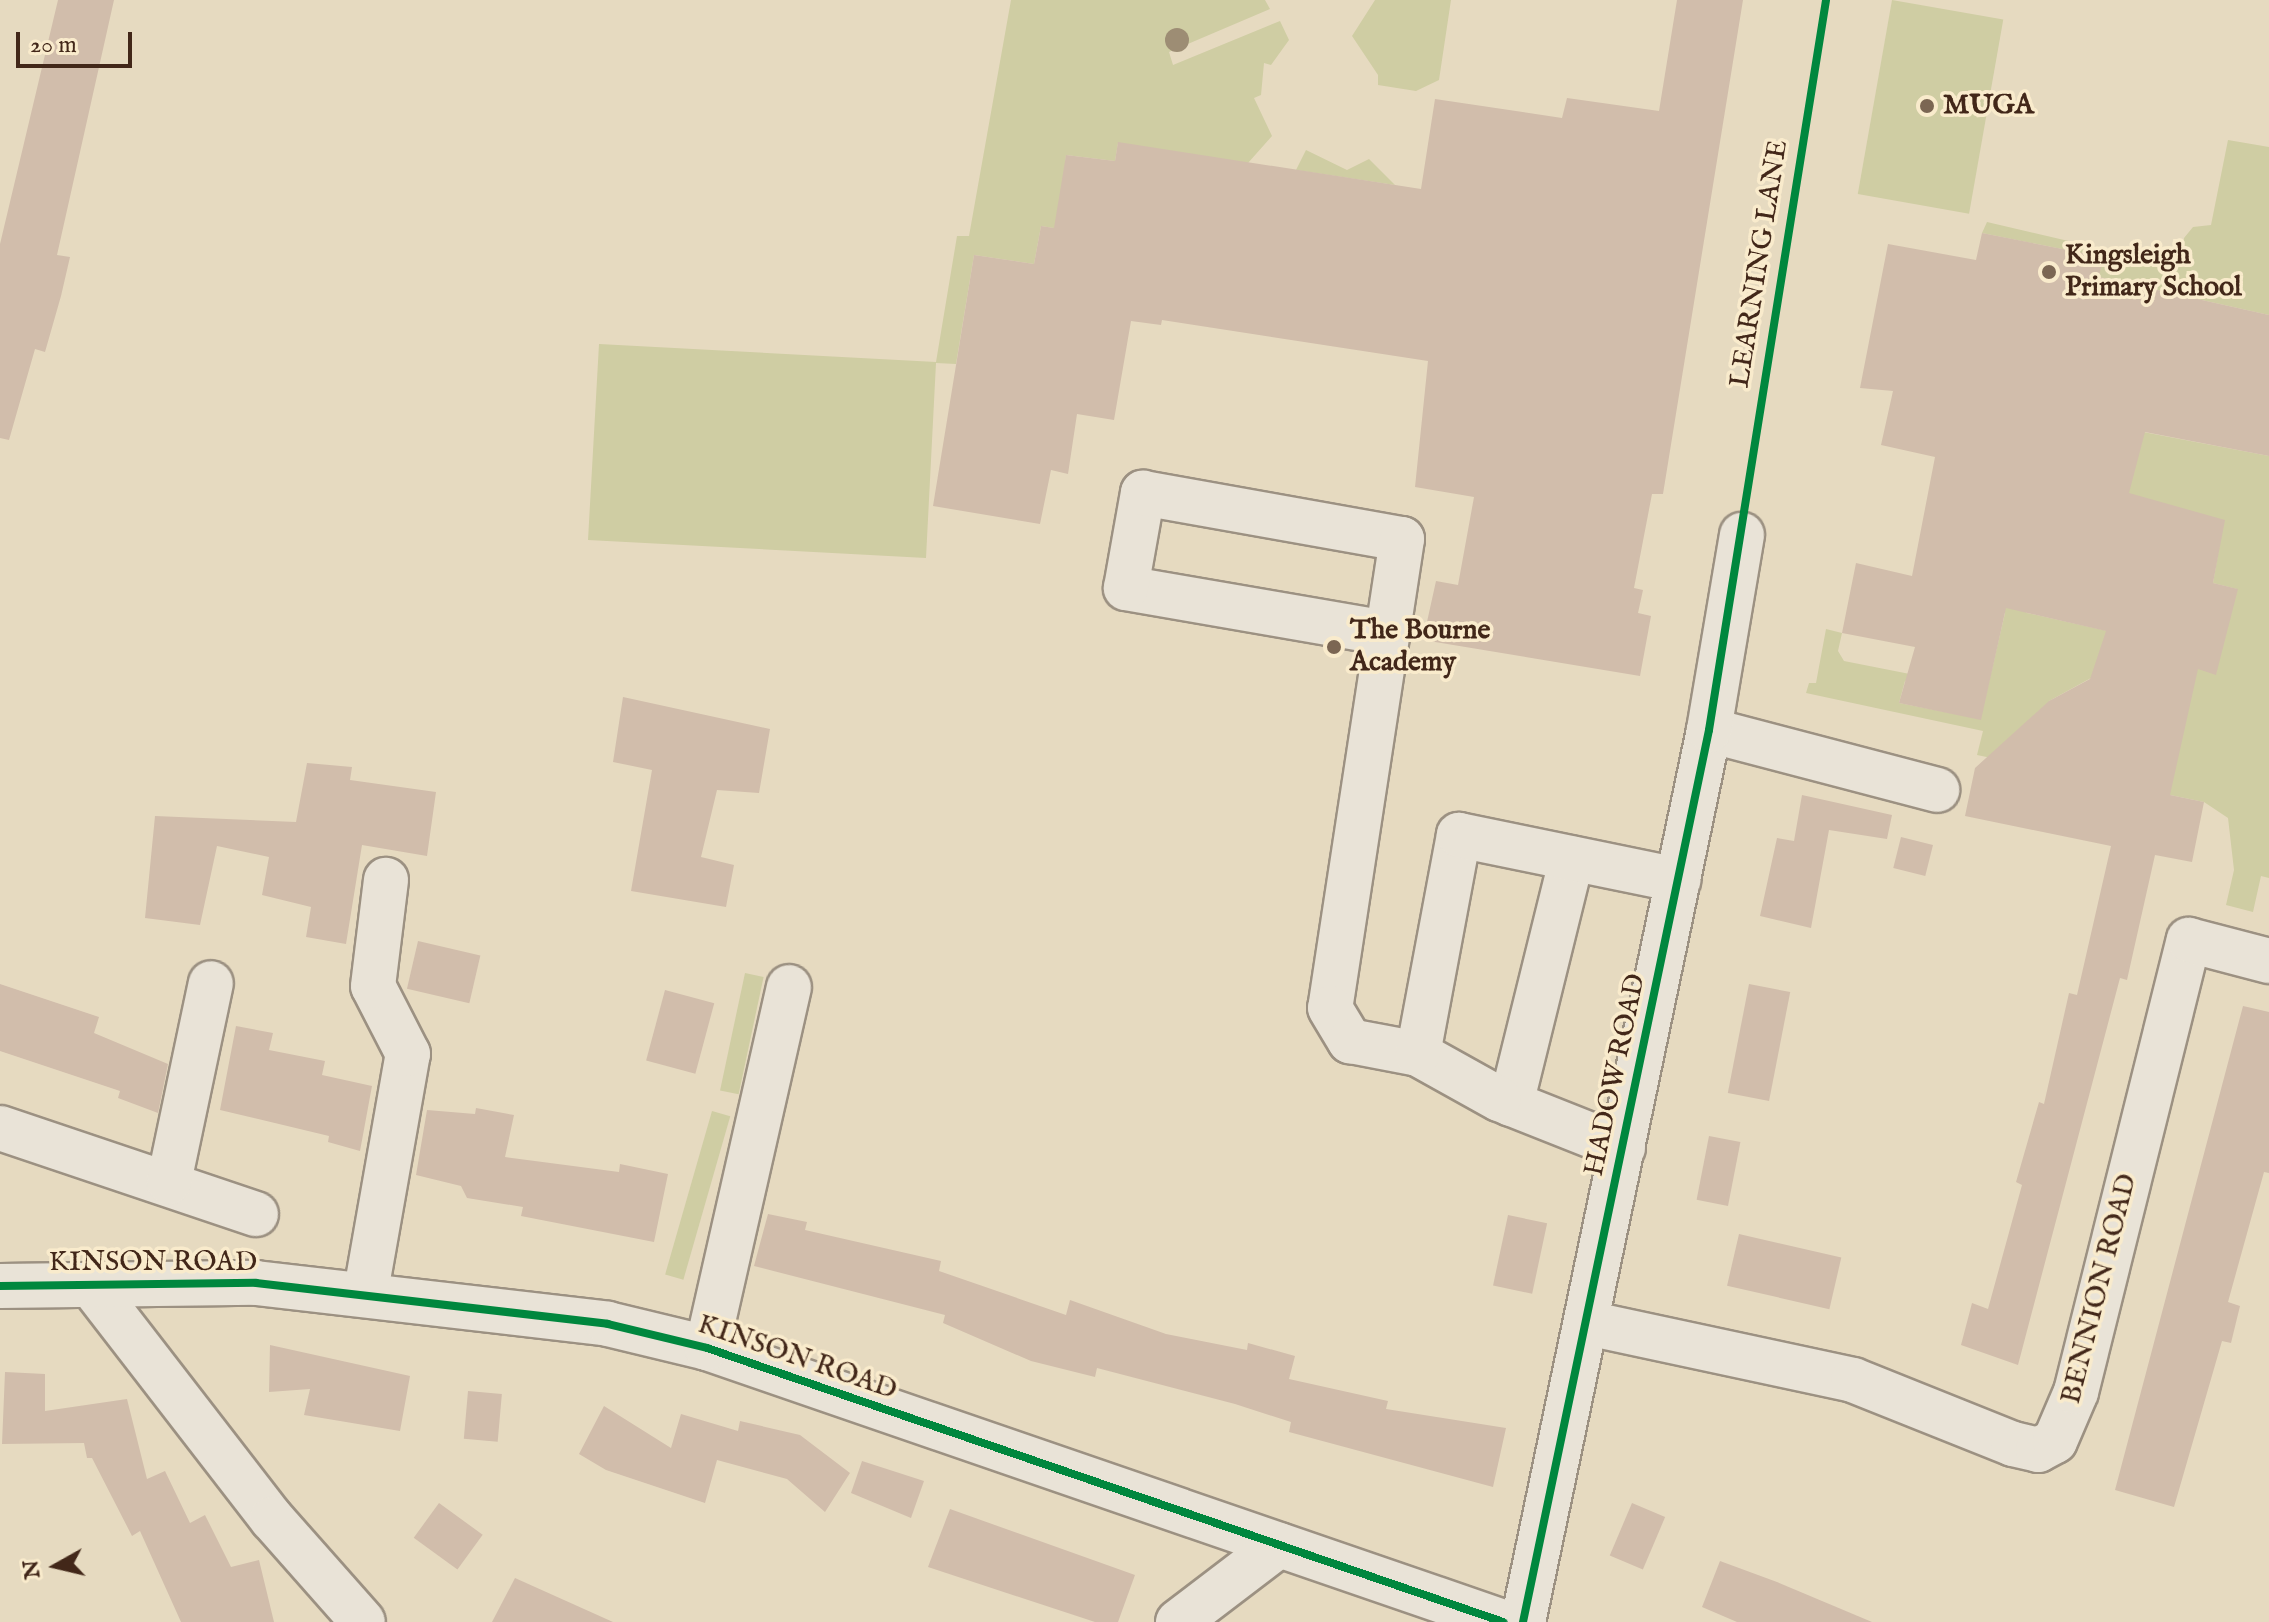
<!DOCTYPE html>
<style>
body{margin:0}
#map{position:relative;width:2269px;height:1622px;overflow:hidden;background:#e6dac0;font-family:"IM FELL English",serif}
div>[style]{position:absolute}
.green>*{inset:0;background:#cfcda3;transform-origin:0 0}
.building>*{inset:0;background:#d1bdab;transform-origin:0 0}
.roads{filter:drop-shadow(2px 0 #9c9182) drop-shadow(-2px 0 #9c9182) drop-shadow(0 2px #9c9182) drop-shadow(0 -2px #9c9182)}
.minor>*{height:44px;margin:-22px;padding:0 22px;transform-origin:22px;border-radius:22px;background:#e9e3d7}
.cycleway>*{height:8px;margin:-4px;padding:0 4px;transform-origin:4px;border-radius:4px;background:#00873e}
.trees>*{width:24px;height:24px;margin:-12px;border-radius:50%;background:#9d8d74}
.dots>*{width:22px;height:22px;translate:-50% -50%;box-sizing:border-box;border:4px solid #f9ebcc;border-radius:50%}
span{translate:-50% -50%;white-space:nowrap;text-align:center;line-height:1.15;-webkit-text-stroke:7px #f9ebcc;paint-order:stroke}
.poi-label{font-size:28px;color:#422719;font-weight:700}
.left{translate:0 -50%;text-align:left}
.street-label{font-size:28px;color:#422719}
.north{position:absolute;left:16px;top:1526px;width:80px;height:80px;-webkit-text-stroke:6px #f9ebcc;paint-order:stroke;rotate:262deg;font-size:22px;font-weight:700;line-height:32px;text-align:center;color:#422719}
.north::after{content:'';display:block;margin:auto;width:28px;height:36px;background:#422719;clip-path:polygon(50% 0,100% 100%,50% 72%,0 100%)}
.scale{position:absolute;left:16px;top:32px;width:116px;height:36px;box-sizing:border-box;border:4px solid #422719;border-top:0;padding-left:10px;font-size:24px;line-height:28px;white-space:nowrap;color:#422719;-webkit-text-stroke:6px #f9ebcc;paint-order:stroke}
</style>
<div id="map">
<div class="green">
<div style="clip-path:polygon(1011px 0,1265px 0,1270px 9px,1169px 52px,1173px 65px,1280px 21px,1289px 40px,1271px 65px,1264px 63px,1261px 95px,1254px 98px,1272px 136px,1248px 163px,1118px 143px,1115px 161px,1066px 155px,1060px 229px,1041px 226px,1034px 264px,974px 255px,956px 364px,936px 363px,926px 558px,588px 540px,599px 344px,936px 362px,957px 236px,969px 236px)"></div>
<div style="clip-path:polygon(1375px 0,1451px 0,1439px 80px,1416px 91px,1378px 85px,1378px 75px,1352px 36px)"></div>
<div style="left:1892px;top:0;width:113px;height:197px;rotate:10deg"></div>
<div style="clip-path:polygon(2228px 140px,2269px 147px,2269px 315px,2099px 277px,2102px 257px,1982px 233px,1987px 222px,2180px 267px,2184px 238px,2193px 227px,2211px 225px)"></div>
<div style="clip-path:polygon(1306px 150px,1347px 170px,1369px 159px,1395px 185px,1296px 170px)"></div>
<div style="clip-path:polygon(2075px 419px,2269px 456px,2269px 878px,2261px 876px,2253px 912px,2226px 905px,2234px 870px,2228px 818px,2204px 802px,1977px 755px,1983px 731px,1806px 693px,1809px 683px,1816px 683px,1826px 629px,1842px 633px,1838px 651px,1844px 661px,1920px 676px,1905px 681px,1899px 703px,1955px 714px,1985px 699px,2005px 613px,1991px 586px,2027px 613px,2112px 632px,2091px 678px,2049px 701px,2198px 669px,2237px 589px,2213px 583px,2224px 520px,2140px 517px)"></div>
<div style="left:745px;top:973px;width:19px;height:120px;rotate:12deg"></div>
<div style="left:712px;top:1111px;width:19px;height:170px;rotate:16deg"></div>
</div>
<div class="building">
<div style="clip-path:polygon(58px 0,114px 0,57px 255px,70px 257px,61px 296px,45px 352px,35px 349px,9px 440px,0 438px,0 244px)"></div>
<div style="clip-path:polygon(1677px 0,1743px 0,1663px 494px,1652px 494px,1634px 588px,1643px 590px,1638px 613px,1651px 616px,1640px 676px,1423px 640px,1436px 581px,1458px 585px,1474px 497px,1415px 487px,1428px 361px,1162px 320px,1161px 325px,1131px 321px,1114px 420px,1077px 414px,1068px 474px,1051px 470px,1040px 524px,933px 506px,974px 255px,1034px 264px,1041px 226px,1054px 228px,1066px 155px,1115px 161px,1118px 142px,1421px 189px,1435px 99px,1562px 118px,1567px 98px,1659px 111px)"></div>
<div style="clip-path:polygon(1982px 233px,2103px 257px,2099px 277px,2269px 315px,2269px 456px,2145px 432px,2129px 493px,2225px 520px,2213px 583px,2238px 589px,2216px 675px,2198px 669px,2170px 795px,2204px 802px,2192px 862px,2155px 855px,2127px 980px,2120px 978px,2018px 1365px,1961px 1345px,1972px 1303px,1988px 1309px,2022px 1185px,2016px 1182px,2039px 1102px,2044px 1104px,2069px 993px,2077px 995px,2111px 846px,1965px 816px,1975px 768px,2049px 701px,2090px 679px,2106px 631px,2006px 608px,1981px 720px,1899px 703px,1915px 647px,1842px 633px,1856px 563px,1912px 576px,1935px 457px,1881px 445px,1893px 391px,1860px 388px,1888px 244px,1976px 260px)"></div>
<div style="clip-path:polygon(623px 697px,770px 729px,759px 793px,717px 790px,701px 857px,734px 865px,726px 907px,631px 891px,652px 770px,613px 762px)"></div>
<div style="clip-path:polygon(307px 763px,352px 767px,350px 780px,436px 792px,427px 856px,362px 845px,346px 944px,306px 937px,311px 907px,262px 895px,269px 857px,217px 846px,200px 925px,145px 918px,155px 816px,296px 822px)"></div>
<div style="clip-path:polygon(1802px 795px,1892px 815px,1887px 839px,1829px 830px,1811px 928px,1760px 916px,1777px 838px,1794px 841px)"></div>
<div style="left:1901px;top:837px;width:33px;height:32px;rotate:14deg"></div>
<div style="left:418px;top:941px;width:64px;height:49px;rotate:13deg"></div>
<div style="clip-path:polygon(0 984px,99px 1017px,94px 1033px,168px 1064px,158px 1113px,118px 1098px,120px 1091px,0 1051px)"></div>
<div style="left:1749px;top:984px;width:42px;height:111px;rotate:11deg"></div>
<div style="left:665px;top:990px;width:51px;height:73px;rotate:15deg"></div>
<div style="clip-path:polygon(2243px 1006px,2269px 1012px,2269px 1173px,2264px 1172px,2228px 1302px,2240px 1306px,2231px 1343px,2222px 1341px,2174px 1507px,2115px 1490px)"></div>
<div style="clip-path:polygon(236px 1026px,273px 1033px,269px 1050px,325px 1061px,322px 1075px,372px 1086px,360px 1151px,328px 1142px,329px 1136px,220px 1110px)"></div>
<div style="clip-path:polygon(476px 1108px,514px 1115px,505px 1157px,619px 1172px,620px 1164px,668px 1174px,654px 1242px,521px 1216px,523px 1207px,467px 1198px,461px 1186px,416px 1175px,427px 1110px,475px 1114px)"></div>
<div style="left:1709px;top:1136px;width:32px;height:65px;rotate:11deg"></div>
<div style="clip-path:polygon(768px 1214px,807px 1222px,805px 1230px,941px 1261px,939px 1271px,1066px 1315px,1070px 1300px,1166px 1334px,1247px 1350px,1248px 1343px,1295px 1356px,1289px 1379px,1388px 1401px,1386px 1409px,1506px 1428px,1493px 1487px,1289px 1432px,1291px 1422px,1235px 1404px,1097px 1368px,1095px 1377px,1031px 1361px,943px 1323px,945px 1315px,754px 1266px)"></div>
<div style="left:1508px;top:1215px;width:40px;height:72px;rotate:12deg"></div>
<div style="left:1739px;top:1234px;width:105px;height:53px;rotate:13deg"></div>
<div style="clip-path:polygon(270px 1345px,410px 1376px,400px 1431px,304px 1415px,310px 1389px,269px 1392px)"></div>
<div style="clip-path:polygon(5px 1372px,45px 1374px,45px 1411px,127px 1399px,147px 1479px,165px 1471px,190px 1523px,205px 1515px,231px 1567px,259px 1560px,274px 1622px,181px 1622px,140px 1531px,132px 1536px,92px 1458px,87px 1458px,84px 1443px,2px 1444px)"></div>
<div style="left:468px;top:1391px;width:34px;height:48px;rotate:5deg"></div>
<div style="clip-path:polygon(604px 1406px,671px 1448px,681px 1414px,738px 1431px,740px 1421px,800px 1435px,850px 1473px,825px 1512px,787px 1479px,717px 1460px,705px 1503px,606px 1470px,579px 1454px)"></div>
<div style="clip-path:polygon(862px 1461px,924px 1481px,911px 1518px,851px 1493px)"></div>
<div style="left:439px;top:1503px;width:54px;height:43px;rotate:36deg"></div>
<div style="left:1632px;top:1503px;width:36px;height:57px;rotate:23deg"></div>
<div style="clip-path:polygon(950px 1509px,1135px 1575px,1118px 1622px,1095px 1622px,928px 1567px)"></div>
<div style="clip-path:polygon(1720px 1561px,1777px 1582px,1872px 1622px,1737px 1622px,1702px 1607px)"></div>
<div style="clip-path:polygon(515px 1578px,613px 1622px,492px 1622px)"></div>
</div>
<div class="roads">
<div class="minor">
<div style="left:1386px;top:633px;width:264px;rotate:-170.2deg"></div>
<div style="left:1126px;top:588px;width:97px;rotate:-79.9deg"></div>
<div style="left:1143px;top:493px;width:263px;rotate:10.1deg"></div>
<div style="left:1402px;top:539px;width:474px;rotate:98.7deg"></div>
<div style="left:1330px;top:1008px;width:39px;rotate:59deg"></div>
<div style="left:1350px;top:1041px;width:69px;rotate:10.8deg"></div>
<div style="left:1709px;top:730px;width:236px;rotate:14.7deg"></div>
<div style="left:1511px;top:1104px;width:253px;rotate:-76.1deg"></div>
<div style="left:0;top:1128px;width:270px;rotate:18.6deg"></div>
<div style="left:1623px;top:1148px;width:133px;rotate:-158.4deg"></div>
<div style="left:1499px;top:1099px;width:93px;rotate:-150.9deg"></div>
<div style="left:1418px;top:1054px;width:223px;rotate:-79.4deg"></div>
<div style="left:1459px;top:835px;width:224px;rotate:11.6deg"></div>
<div style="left:169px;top:1182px;width:203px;rotate:-78.1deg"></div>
<div style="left:91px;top:1285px;width:296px;rotate:52.3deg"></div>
<div style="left:272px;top:1519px;width:137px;rotate:48.5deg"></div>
<div style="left:0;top:1286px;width:256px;rotate:-0.7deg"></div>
<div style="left:256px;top:1283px;width:354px;rotate:6.6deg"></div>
<div style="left:608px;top:1324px;width:102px;rotate:13.6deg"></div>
<div style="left:707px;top:1348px;width:842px;rotate:18.99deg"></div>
<div style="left:366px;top:1291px;width:241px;rotate:-80deg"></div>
<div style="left:408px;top:1054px;width:76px;rotate:-117.2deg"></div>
<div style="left:373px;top:986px;width:107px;rotate:-83deg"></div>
<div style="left:1588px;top:1323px;width:271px;rotate:12.1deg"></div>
<div style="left:1853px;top:1380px;width:172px;rotate:21.8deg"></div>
<div style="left:2013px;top:1444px;width:26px;rotate:13deg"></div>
<div style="left:2038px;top:1450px;width:19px;rotate:-28deg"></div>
<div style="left:2055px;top:1441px;width:53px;rotate:-66.8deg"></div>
<div style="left:2076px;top:1392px;width:466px;rotate:-76deg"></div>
<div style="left:2189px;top:940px;width:83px;rotate:14.7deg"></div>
<div style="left:707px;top:1348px;width:370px;rotate:-77.2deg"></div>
<div style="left:1178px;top:1622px;width:127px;rotate:-37.3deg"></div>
<div style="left:1523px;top:1622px;width:911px;rotate:-78.22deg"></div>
<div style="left:1709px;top:730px;width:198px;rotate:-80.4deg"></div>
</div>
</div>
<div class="cycleway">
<div style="left:0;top:1286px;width:256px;rotate:-0.7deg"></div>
<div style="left:256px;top:1283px;width:354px;rotate:6.6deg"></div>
<div style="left:608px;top:1324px;width:102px;rotate:13.6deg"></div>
<div style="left:707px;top:1348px;width:842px;rotate:18.99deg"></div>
<div style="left:1523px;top:1622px;width:911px;rotate:-78.22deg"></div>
<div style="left:1709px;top:730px;width:739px;rotate:-80.89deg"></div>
</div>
<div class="trees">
<div style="left:1177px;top:40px"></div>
</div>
<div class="dots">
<div style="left:1927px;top:106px;background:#7b6653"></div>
<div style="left:2049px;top:272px;background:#7b6653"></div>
<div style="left:1334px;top:647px;background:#7b6653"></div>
</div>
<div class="poi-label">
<span class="left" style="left:1943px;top:106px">MUGA</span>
<span class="left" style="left:2065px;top:272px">Kingsleigh<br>Primary School</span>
<span class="left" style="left:1350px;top:647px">The Bourne<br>Academy</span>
</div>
<div class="street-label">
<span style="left:1760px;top:264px;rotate:-81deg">LEARNING LANE</span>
<span style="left:1616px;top:1075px;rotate:-78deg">HADOW ROAD</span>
<span style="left:153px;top:1263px">KINSON ROAD</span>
<span style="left:2100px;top:1289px;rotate:-76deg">BENNION ROAD</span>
<span style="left:797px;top:1358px;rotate:19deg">KINSON ROAD</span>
</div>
<div class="north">N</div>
<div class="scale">20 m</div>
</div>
